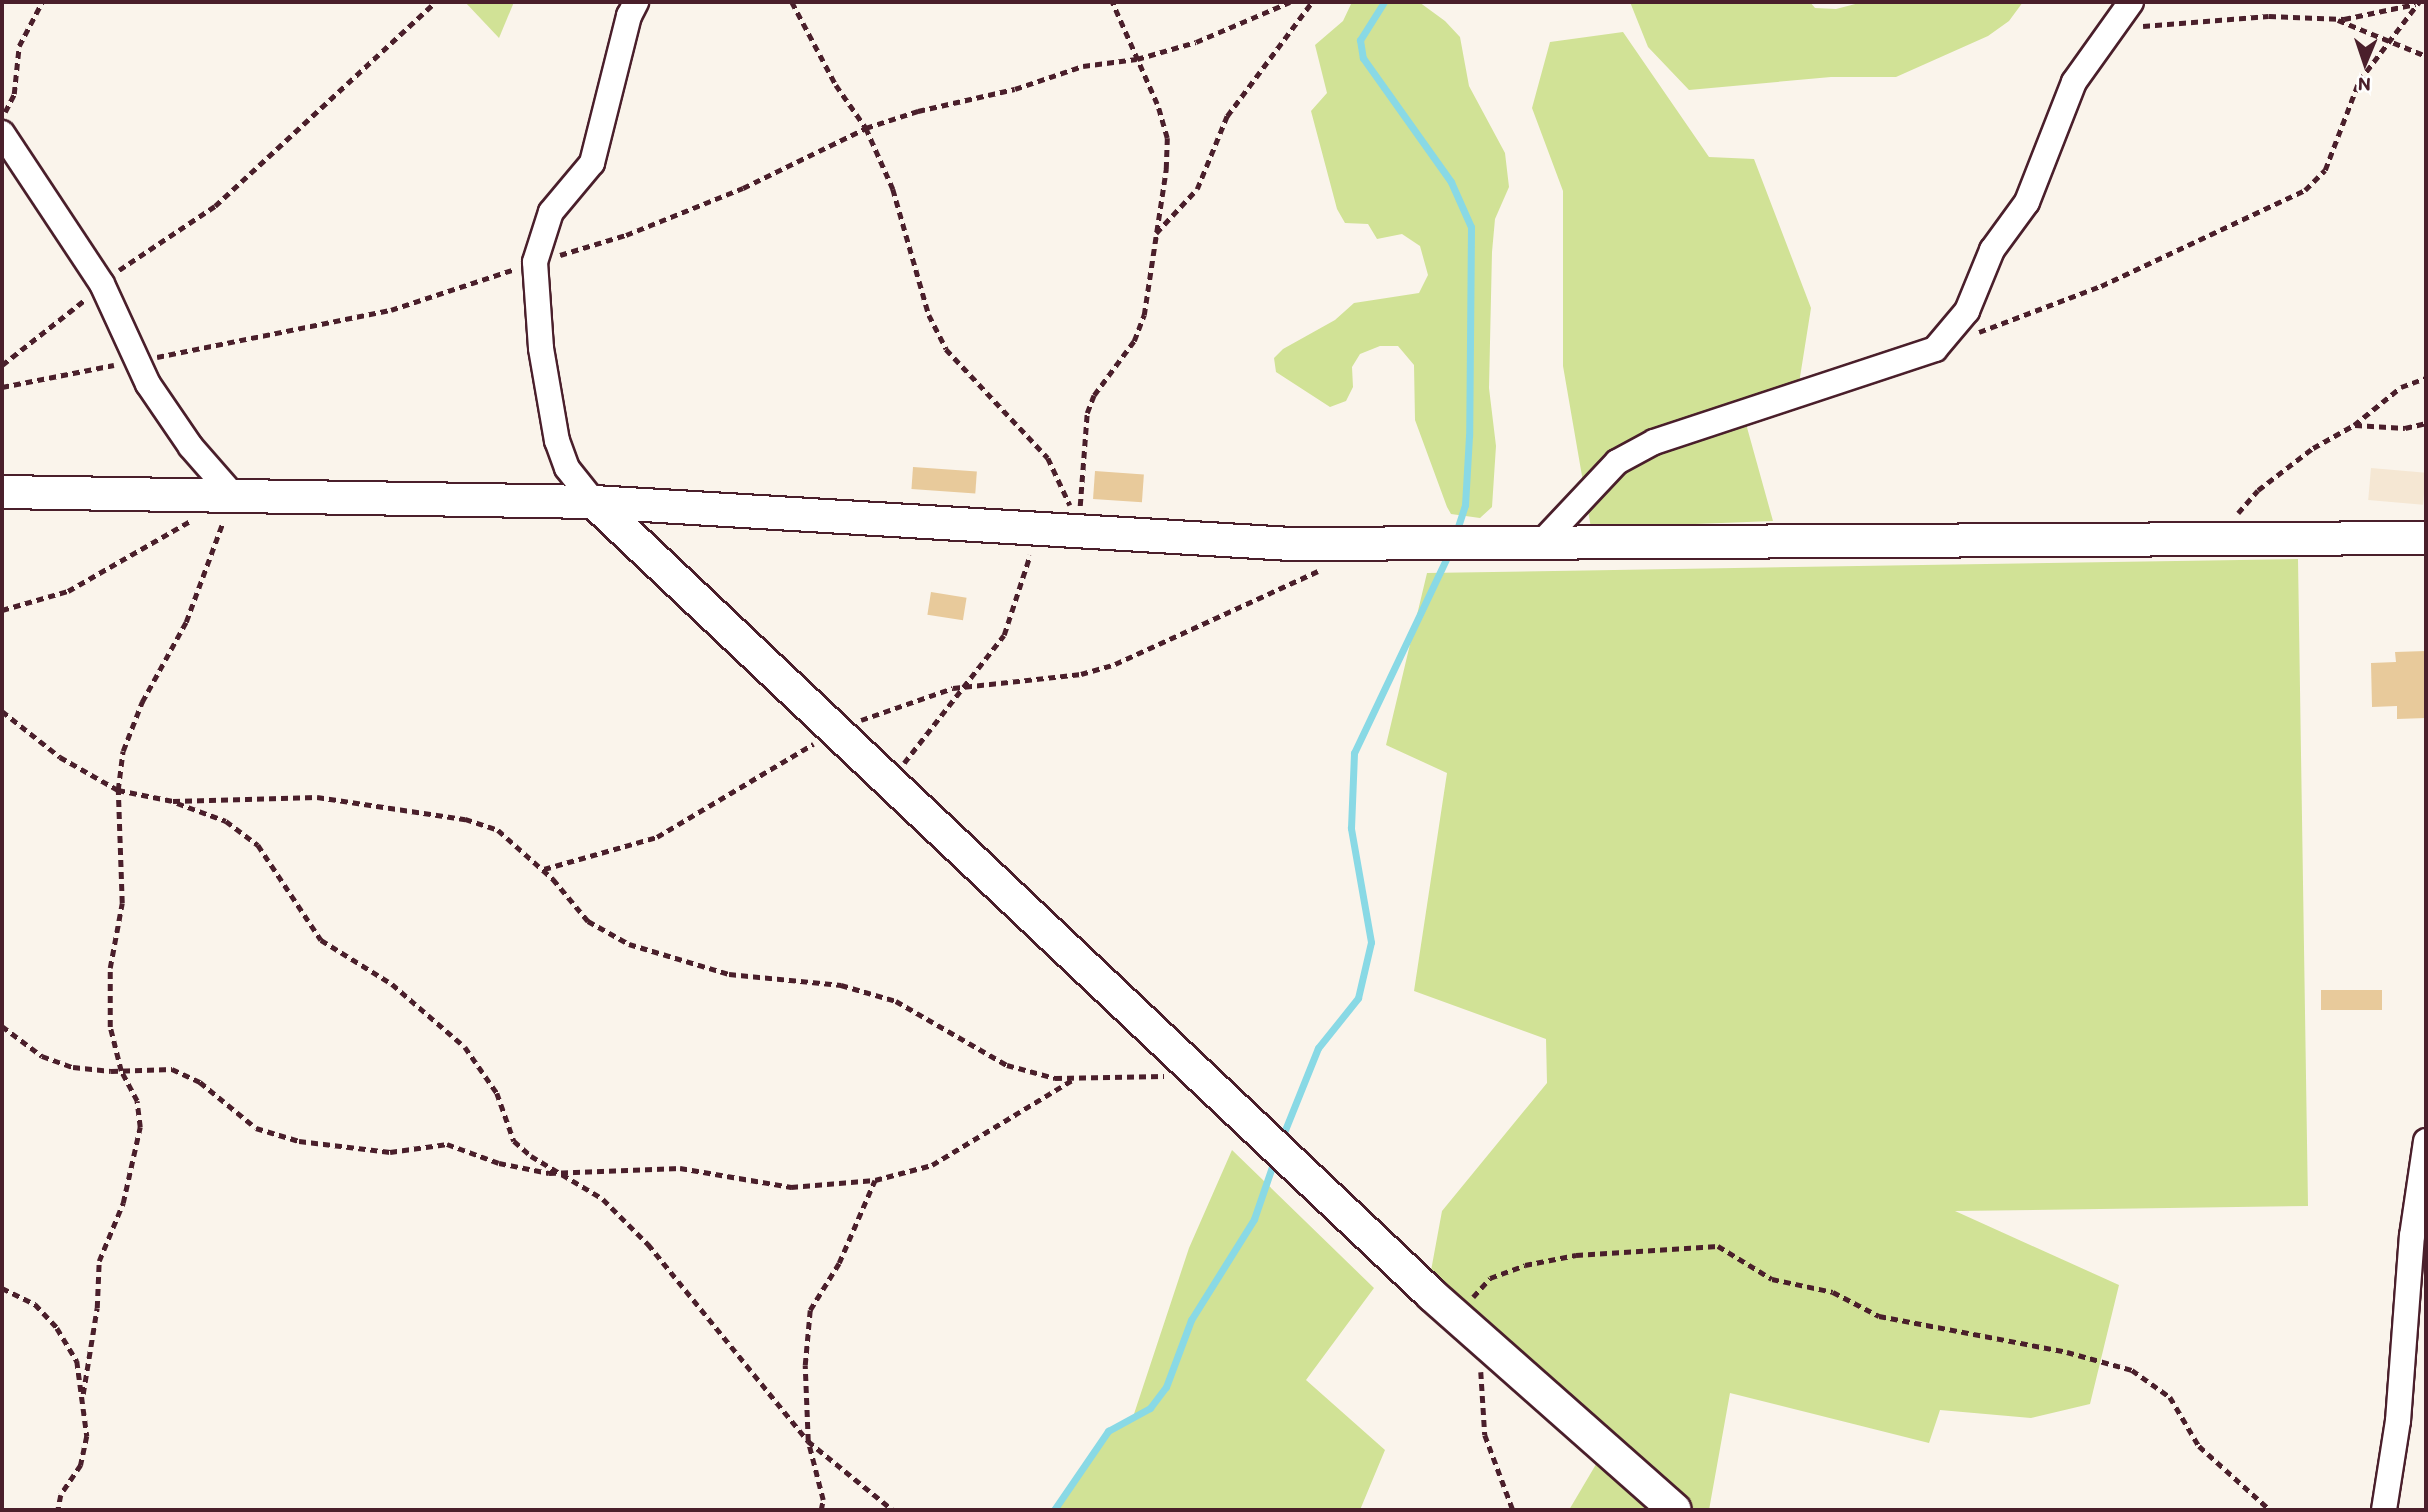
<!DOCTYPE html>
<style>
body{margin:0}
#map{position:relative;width:2428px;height:1512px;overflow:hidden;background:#faf4eb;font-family:Itim,sans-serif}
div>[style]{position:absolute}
.built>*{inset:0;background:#f5e7d3;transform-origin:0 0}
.green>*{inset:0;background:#d1e296}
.stream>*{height:7px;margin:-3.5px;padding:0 3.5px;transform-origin:3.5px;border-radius:3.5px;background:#89d9e5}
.building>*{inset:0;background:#e8ca9b;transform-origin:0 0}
.path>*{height:4.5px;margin-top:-2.25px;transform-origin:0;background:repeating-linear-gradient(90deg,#4a1f2b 0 7px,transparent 0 12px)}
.roads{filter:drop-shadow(2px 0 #4a1f2b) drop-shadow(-2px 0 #4a1f2b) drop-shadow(0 2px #4a1f2b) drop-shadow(0 -2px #4a1f2b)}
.minor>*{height:24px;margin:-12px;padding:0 12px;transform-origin:12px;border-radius:12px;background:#fff}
.tertiary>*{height:32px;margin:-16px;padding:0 16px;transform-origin:16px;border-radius:16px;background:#fff}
span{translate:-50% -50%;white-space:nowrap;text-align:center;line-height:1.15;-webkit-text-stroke:5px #fff;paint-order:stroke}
.frame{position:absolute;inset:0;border:4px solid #4a1f2b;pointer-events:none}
.north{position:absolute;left:2330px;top:28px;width:70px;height:70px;-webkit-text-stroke:5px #fff;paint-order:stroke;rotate:182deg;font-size:19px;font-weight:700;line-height:28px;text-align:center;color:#4a1f2b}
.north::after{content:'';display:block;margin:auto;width:24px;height:32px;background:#4a1f2b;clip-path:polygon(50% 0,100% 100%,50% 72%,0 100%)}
</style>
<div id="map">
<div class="built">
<div style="left:2371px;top:468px;width:55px;height:32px;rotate:5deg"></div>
</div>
<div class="green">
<div style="clip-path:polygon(465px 2px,514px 2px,499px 38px)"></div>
<div style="clip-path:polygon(1352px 2px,1419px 2px,1445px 21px,1460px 37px,1469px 86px,1505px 153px,1509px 187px,1495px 219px,1492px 252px,1489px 388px,1496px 446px,1492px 507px,1480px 518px,1451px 514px,1447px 507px,1415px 420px,1414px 365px,1398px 346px,1380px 346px,1360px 354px,1352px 367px,1353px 387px,1346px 401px,1330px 407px,1276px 372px,1274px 358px,1283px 349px,1335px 320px,1354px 303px,1419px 293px,1428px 275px,1420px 246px,1402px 234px,1377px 239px,1368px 224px,1345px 223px,1337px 209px,1311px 111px,1327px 93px,1315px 45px,1343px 21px)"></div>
<div style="clip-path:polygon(1630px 2px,1810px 2px,1815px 8px,1836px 9px,1863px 2px,2023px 2px,2009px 21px,1988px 36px,1896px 77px,1831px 77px,1689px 90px,1648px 47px)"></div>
<div style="clip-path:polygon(1623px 32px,1709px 157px,1754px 159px,1811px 308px,1797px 396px,1743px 413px,1773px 521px,1591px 528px,1563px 366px,1563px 191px,1532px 108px,1550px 42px)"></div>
<div style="clip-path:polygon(2298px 559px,2308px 1206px,1955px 1211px,2119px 1285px,2090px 1404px,2031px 1418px,1940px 1410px,1929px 1443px,1730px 1393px,1709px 1510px,1569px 1510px,1608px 1444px,1428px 1287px,1442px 1211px,1547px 1083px,1546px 1039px,1414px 991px,1447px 773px,1386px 745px,1427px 573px)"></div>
<div style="clip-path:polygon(1232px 1150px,1374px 1288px,1306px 1380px,1385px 1450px,1360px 1510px,1053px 1510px,1108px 1431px,1133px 1417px,1189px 1248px)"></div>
</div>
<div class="stream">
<div style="left:1384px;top:2px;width:45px;rotate:122.3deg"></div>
<div style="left:1360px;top:40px;width:18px;rotate:81deg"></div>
<div style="left:1363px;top:58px;width:152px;rotate:54.6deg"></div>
<div style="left:1451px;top:182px;width:49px;rotate:66deg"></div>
<div style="left:1471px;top:227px;width:209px;rotate:90.5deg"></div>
<div style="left:1469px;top:436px;width:69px;rotate:93.3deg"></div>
<div style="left:1465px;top:505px;width:29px;rotate:108deg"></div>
<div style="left:1281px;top:1140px;width:99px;rotate:-68.1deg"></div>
<div style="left:1318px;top:1048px;width:64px;rotate:-51.3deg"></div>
<div style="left:1358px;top:998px;width:57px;rotate:-76.9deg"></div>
<div style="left:1371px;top:942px;width:116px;rotate:-100deg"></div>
<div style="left:1351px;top:828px;width:75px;rotate:-87.7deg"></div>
<div style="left:1354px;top:753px;width:224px;rotate:-64.6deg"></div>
<div style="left:1054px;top:1510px;width:96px;rotate:-55.6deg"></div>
<div style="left:1108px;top:1431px;width:48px;rotate:-28.7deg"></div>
<div style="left:1150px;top:1408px;width:26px;rotate:-53deg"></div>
<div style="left:1166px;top:1387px;width:72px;rotate:-69.5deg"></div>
<div style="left:1191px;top:1320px;width:119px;rotate:-58deg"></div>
<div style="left:1254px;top:1219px;width:65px;rotate:-71deg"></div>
</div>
<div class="building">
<div style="left:913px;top:467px;width:64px;height:22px;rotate:4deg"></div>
<div style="left:1095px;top:471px;width:49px;height:28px;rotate:4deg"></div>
<div style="left:931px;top:592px;width:36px;height:23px;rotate:9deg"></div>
<div style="clip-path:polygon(2426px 651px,2426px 718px,2397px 719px,2397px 706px,2372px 707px,2371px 663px,2396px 662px,2395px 652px)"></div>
<div style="left:2382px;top:990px;width:20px;height:61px;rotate:90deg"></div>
</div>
<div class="path">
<div style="left:792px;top:2px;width:94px;rotate:62.1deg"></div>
<div style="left:836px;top:85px;width:52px;rotate:55.1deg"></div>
<div style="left:866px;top:128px;width:67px;rotate:66.1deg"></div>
<div style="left:893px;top:189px;width:131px;rotate:74.1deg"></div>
<div style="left:929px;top:315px;width:38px;rotate:63deg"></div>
<div style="left:946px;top:349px;width:149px;rotate:46.9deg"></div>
<div style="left:1048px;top:458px;width:52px;rotate:64.9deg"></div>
<div style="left:2338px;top:20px;width:95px;rotate:22.2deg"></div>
<div style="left:2143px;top:26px;width:126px;rotate:-4.5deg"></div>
<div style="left:2269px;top:16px;width:75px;rotate:2.3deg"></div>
<div style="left:2344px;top:19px;width:73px;rotate:-11.9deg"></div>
<div style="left:5px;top:112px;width:20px;rotate:-63deg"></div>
<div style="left:14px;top:94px;width:48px;rotate:-84.1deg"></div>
<div style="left:19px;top:46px;width:50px;rotate:-62.4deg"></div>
<div style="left:1156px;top:233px;width:60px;rotate:-47deg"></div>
<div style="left:1197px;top:189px;width:79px;rotate:-67.7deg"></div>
<div style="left:1227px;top:116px;width:142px;rotate:-53.3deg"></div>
<div style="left:560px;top:255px;width:69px;rotate:-16.9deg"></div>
<div style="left:626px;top:235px;width:126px;rotate:-21.9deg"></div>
<div style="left:743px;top:188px;width:137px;rotate:-26deg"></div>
<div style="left:866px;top:128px;width:55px;rotate:-18.1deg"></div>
<div style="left:918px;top:111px;width:99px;rotate:-12.8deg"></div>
<div style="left:1015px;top:89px;width:72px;rotate:-18.7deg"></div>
<div style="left:1083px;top:66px;width:54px;rotate:-7.4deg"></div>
<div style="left:1137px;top:59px;width:61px;rotate:-16.1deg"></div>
<div style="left:1196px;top:42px;width:102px;rotate:-23.1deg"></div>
<div style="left:119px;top:270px;width:115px;rotate:-33.7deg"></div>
<div style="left:215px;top:206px;width:300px;rotate:-42.8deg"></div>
<div style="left:1979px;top:332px;width:130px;rotate:-20.7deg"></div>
<div style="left:2101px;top:286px;width:225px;rotate:-25.2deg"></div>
<div style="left:2305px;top:190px;width:28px;rotate:-45deg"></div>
<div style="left:2325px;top:170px;width:95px;rotate:-69.1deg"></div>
<div style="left:2359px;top:81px;width:99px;rotate:-52.8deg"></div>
<div style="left:157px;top:357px;width:239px;rotate:-11.4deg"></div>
<div style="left:391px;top:310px;width:131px;rotate:-18.3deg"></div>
<div style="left:2px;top:365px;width:107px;rotate:-38.2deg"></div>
<div style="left:2px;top:387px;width:114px;rotate:-11.1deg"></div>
<div style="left:2355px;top:425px;width:50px;rotate:3.4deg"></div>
<div style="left:2405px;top:428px;width:22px;rotate:-13deg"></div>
<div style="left:1080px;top:506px;width:93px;rotate:-85.7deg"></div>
<div style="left:1087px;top:413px;width:19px;rotate:-69deg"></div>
<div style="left:1094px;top:395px;width:67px;rotate:-53.5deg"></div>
<div style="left:1134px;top:341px;width:28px;rotate:-69deg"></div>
<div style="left:1144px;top:315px;width:148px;rotate:-81.4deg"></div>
<div style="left:1166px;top:169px;width:31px;rotate:-88deg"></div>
<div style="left:1167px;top:138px;width:35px;rotate:-106deg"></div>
<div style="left:1157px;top:104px;width:111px;rotate:-113.8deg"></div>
<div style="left:2238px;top:513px;width:30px;rotate:-49deg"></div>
<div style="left:2258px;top:490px;width:69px;rotate:-37.4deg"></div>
<div style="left:2313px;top:448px;width:47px;rotate:-29.3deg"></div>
<div style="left:2354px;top:425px;width:60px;rotate:-39deg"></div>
<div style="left:2401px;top:387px;width:27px;rotate:-20deg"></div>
<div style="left:2px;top:610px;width:69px;rotate:-16.1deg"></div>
<div style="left:68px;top:591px;width:141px;rotate:-29.8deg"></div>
<div style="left:2px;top:711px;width:74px;rotate:38.4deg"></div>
<div style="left:60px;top:757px;width:67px;rotate:29.6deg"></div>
<div style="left:118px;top:790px;width:56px;rotate:11.3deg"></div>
<div style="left:173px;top:801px;width:144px;rotate:-1.6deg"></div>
<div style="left:317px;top:797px;width:150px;rotate:8.5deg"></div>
<div style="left:465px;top:819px;width:35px;rotate:18deg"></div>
<div style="left:498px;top:830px;width:74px;rotate:41.7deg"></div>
<div style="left:553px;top:879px;width:55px;rotate:50.2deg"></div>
<div style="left:588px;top:921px;width:47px;rotate:29.3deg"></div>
<div style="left:629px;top:944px;width:104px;rotate:16.7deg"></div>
<div style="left:729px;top:974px;width:113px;rotate:5.6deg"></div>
<div style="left:841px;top:985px;width:57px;rotate:16.2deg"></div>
<div style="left:896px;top:1001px;width:128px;rotate:30deg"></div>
<div style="left:1007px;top:1065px;width:50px;rotate:15.2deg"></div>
<div style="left:1055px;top:1078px;width:109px;rotate:-1.1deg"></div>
<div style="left:861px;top:720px;width:97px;rotate:-19.2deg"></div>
<div style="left:953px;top:688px;width:129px;rotate:-6.2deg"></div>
<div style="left:1081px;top:674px;width:35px;rotate:-16deg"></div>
<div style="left:1115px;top:664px;width:223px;rotate:-24.6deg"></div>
<div style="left:904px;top:763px;width:162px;rotate:-52deg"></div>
<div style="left:1004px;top:635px;width:84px;rotate:-72deg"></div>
<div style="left:177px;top:803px;width:52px;rotate:20.2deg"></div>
<div style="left:226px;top:821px;width:40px;rotate:37deg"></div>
<div style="left:258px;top:845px;width:114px;rotate:56.4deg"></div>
<div style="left:321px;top:940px;width:84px;rotate:31.8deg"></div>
<div style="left:392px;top:984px;width:96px;rotate:40.8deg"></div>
<div style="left:465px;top:1047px;width:56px;rotate:55.2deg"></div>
<div style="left:497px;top:1093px;width:51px;rotate:70.5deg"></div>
<div style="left:514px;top:1141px;width:23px;rotate:41deg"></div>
<div style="left:531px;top:1156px;width:84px;rotate:30.8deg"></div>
<div style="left:603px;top:1199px;width:64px;rotate:45deg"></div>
<div style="left:648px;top:1244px;width:254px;rotate:50.9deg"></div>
<div style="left:808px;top:1441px;width:109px;rotate:39.1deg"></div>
<div style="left:544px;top:869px;width:117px;rotate:-15.8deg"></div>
<div style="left:657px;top:837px;width:182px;rotate:-30.8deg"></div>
<div style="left:2px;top:1026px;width:50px;rotate:36.9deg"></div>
<div style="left:42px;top:1056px;width:33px;rotate:20deg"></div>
<div style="left:73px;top:1067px;width:38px;rotate:6deg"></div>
<div style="left:111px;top:1071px;width:61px;rotate:-1.9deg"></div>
<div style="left:172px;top:1069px;width:31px;rotate:25deg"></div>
<div style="left:200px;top:1082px;width:72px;rotate:39.4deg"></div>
<div style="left:256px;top:1128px;width:45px;rotate:16.8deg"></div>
<div style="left:299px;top:1141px;width:92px;rotate:6.9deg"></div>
<div style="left:390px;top:1152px;width:58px;rotate:-8deg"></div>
<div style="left:447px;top:1144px;width:55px;rotate:20.1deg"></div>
<div style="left:499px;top:1163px;width:51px;rotate:11.3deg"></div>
<div style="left:549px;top:1173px;width:131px;rotate:-2.2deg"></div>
<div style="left:680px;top:1168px;width:113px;rotate:9.7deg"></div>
<div style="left:791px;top:1187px;width:84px;rotate:-4.8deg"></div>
<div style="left:875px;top:1180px;width:59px;rotate:-14.7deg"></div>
<div style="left:932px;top:1165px;width:166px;rotate:-31.2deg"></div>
<div style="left:2px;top:1288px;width:37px;rotate:26deg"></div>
<div style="left:35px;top:1304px;width:33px;rotate:47deg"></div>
<div style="left:57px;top:1328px;width:39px;rotate:59deg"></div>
<div style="left:77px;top:1361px;width:76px;rotate:82.4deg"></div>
<div style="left:87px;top:1436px;width:30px;rotate:102deg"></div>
<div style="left:81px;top:1465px;width:36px;rotate:124deg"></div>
<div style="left:61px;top:1495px;width:15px;rotate:101deg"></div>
<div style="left:1473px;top:1297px;width:25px;rotate:-48deg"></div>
<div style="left:1490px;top:1278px;width:37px;rotate:-20deg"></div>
<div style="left:1525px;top:1265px;width:52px;rotate:-11.1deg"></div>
<div style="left:1576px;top:1255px;width:142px;rotate:-3.6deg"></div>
<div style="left:1718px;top:1246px;width:63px;rotate:31.4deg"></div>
<div style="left:1772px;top:1279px;width:62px;rotate:12deg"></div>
<div style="left:1833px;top:1292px;width:52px;rotate:27.6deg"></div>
<div style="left:1879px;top:1316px;width:191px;rotate:10.8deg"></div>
<div style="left:2067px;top:1352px;width:67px;rotate:15.5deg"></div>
<div style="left:2132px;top:1370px;width:47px;rotate:35.4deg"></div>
<div style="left:2170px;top:1397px;width:57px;rotate:59.4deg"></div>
<div style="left:2199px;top:1446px;width:96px;rotate:42deg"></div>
<div style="left:1481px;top:1372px;width:63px;rotate:86.4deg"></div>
<div style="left:1485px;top:1435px;width:80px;rotate:69.5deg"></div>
<div style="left:83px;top:1394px;width:87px;rotate:-80.8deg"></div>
<div style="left:97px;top:1308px;width:47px;rotate:-87.6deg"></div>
<div style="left:99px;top:1261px;width:63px;rotate:-67.5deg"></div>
<div style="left:123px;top:1203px;width:78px;rotate:-77.4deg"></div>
<div style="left:140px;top:1127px;width:26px;rotate:-97deg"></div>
<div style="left:137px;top:1101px;width:34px;rotate:-118deg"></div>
<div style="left:121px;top:1071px;width:45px;rotate:-104deg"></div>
<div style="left:110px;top:1027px;width:59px;rotate:-90deg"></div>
<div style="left:110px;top:968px;width:66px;rotate:-79.5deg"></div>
<div style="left:122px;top:903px;width:113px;rotate:-92deg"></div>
<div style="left:118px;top:790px;width:39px;rotate:-83deg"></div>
<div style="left:123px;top:751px;width:53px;rotate:-68.8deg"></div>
<div style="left:142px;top:702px;width:91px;rotate:-61.2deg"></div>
<div style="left:186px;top:622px;width:107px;rotate:-69.7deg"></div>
<div style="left:821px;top:1510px;width:10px;rotate:-79deg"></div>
<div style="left:823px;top:1500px;width:61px;rotate:-104.3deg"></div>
<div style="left:808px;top:1441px;width:76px;rotate:-92.3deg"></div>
<div style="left:805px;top:1365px;width:55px;rotate:-84.8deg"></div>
<div style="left:810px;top:1310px;width:55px;rotate:-58.3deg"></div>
<div style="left:839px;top:1263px;width:90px;rotate:-66.6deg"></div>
</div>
<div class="roads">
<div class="minor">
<div style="left:2px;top:133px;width:181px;rotate:56.5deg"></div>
<div style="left:102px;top:284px;width:110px;rotate:65.3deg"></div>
<div style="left:148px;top:384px;width:76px;rotate:55.7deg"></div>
<div style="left:191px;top:447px;width:64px;rotate:48.8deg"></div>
<div style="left:594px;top:502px;width:43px;rotate:-128.5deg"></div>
<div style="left:567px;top:468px;width:29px;rotate:-110deg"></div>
<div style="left:557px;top:441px;width:94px;rotate:-99.8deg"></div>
<div style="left:541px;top:348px;width:86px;rotate:-94deg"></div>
<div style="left:535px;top:262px;width:52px;rotate:-72.3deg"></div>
<div style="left:551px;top:212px;width:64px;rotate:-50.1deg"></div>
<div style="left:592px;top:163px;width:152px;rotate:-75.9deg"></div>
<div style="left:629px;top:16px;width:16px;rotate:-63deg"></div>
<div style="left:1540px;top:544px;width:112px;rotate:-46.8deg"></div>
<div style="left:1617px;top:462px;width:42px;rotate:-28.4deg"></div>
<div style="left:1654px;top:442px;width:296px;rotate:-18.3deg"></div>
<div style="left:1935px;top:349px;width:50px;rotate:-49.9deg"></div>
<div style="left:1967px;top:311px;width:66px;rotate:-67.7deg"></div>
<div style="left:1992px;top:250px;width:59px;rotate:-53.9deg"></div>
<div style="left:2027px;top:202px;width:129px;rotate:-68.6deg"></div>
<div style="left:2074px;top:82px;width:98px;rotate:-54.5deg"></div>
<div style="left:2384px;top:1510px;width:90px;rotate:-81.1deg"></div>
<div style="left:2398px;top:1421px;width:186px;rotate:-85.7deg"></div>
<div style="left:2412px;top:1236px;width:96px;rotate:-81.6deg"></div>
</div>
<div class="tertiary">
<div style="left:2px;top:492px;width:592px;rotate:0.97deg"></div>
<div style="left:594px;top:502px;width:698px;rotate:3.45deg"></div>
<div style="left:1291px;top:544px;width:1135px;rotate:-0.3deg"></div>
<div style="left:594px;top:502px;width:1154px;rotate:43.42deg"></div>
<div style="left:1432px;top:1295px;width:324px;rotate:41.5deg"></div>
</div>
</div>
<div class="frame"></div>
<div class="north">N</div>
</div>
